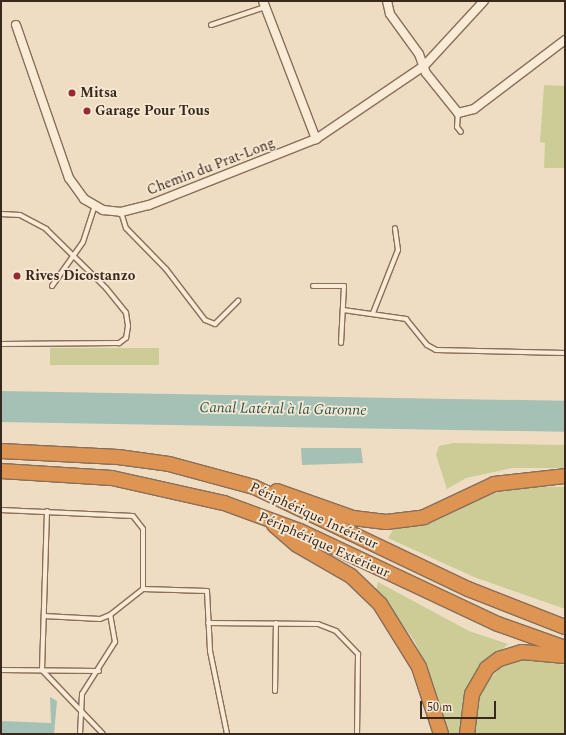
<!DOCTYPE html>
<meta charset="utf-8">
<style>
body{margin:0}
#map{position:relative;width:566px;height:735px;overflow:hidden;background:#eeddc3;font-family:Spectral,serif}
div>[style]{position:absolute}
.green>*{inset:0;background:#cbcc96;transform-origin:0 0}
.water>*{inset:0;background:#a5c1b6;transform-origin:0 0}
.roads{filter:drop-shadow(1px 0 #896e59) drop-shadow(-1px 0 #896e59) drop-shadow(0 1px #896e59) drop-shadow(0 -1px #896e59)}
.lane>*{height:4px;margin:-2px;padding:0 2px;transform-origin:2px;border-radius:2px;background:#f9ebd6}
.street>*{height:8px;margin:-4px;padding:0 4px;transform-origin:4px;border-radius:4px;background:#f9ebd6}
.highway>*{height:14px;margin:-7px;padding:0 7px;transform-origin:7px;border-radius:7px;background:#de9453}
.dots>*{width:11px;height:11px;translate:-50% -50%;box-sizing:border-box;border:2px solid #f6e8d2;border-radius:50%}
span{translate:-50% -50%;white-space:nowrap;text-align:center;line-height:1.15;-webkit-text-stroke:3.5px #f6e8d2;paint-order:stroke}
.poi-label{font-size:14px;color:#38281e;font-weight:700}
.left{translate:0 -50%;text-align:left}
.street-label{font-size:14px;color:#38281e}
.water-label{font-size:15px;color:#2d5851;font-style:italic}
.frame{position:absolute;inset:0;border:2px solid #38281e;pointer-events:none}
.scale{position:absolute;left:420px;top:701px;width:76px;height:18px;box-sizing:border-box;border:2px solid #38281e;border-top:0;padding-left:5px;font-size:12px;line-height:14px;white-space:nowrap;color:#38281e;-webkit-text-stroke:3px #f6e8d2;paint-order:stroke}
</style>
<div id="map">
<div class="green">
<div style="clip-path:polygon(544px 85px,565px 86px,565px 168px,544px 168px,545px 143px,540px 142px)"></div>
<div style="left:159px;top:348px;width:17px;height:109px;rotate:90deg"></div>
<div style="clip-path:polygon(453px 443px,565px 445px,565px 468px,512px 468px,466px 478px,447px 489px,436px 455px,439px 446px)"></div>
<div style="clip-path:polygon(516px 486px,565px 487px,565px 609px,474px 577px,388px 538px,395px 527px)"></div>
<div style="clip-path:polygon(378px 582px,469px 631px,508px 644px,496px 655px,462px 734px,449px 734px,428px 670px,414px 640px,376px 590px)"></div>
<div style="clip-path:polygon(520px 658px,565px 665px,565px 734px,474px 734px,478px 698px,484px 685px,502px 666px)"></div>
</div>
<div class="water">
<div style="left:1px;top:391px;width:564px;height:31px;rotate:1deg"></div>
<div style="clip-path:polygon(301px 448px,361px 448px,363px 463px,302px 465px)"></div>
<div style="clip-path:polygon(50px 697px,57px 701px,54px 734px,1px 734px,1px 721px,51px 723px)"></div>
</div>
<div class="roads">
<div class="lane">
<div style="left:211px;top:25px;width:57px;rotate:-18.4deg"></div>
<div style="left:458px;top:113px;width:14px;rotate:94deg"></div>
<div style="left:457px;top:127px;width:6px;rotate:51deg"></div>
<div style="left:121px;top:212px;width:17px;rotate:73deg"></div>
<div style="left:126px;top:228px;width:57px;rotate:45.7deg"></div>
<div style="left:166px;top:269px;width:64px;rotate:52.6deg"></div>
<div style="left:205px;top:320px;width:11px;rotate:22deg"></div>
<div style="left:215px;top:324px;width:33px;rotate:-45deg"></div>
<div style="left:1px;top:214px;width:19px;rotate:3deg"></div>
<div style="left:20px;top:215px;width:30px;rotate:28deg"></div>
<div style="left:46px;top:229px;width:84px;rotate:44.5deg"></div>
<div style="left:106px;top:288px;width:32px;rotate:51deg"></div>
<div style="left:126px;top:313px;width:13px;rotate:81deg"></div>
<div style="left:128px;top:326px;width:12px;rotate:99deg"></div>
<div style="left:126px;top:338px;width:9px;rotate:144deg"></div>
<div style="left:119px;top:343px;width:118px;rotate:179.5deg"></div>
<div style="left:52px;top:286px;width:54px;rotate:-54.8deg"></div>
<div style="left:83px;top:242px;width:39px;rotate:-72deg"></div>
<div style="left:313px;top:286px;width:31px"></div>
<div style="left:344px;top:286px;width:57px;rotate:93deg"></div>
<div style="left:343px;top:310px;width:64px;rotate:8.1deg"></div>
<div style="left:406px;top:319px;width:33px;rotate:51deg"></div>
<div style="left:427px;top:345px;width:10px;rotate:29deg"></div>
<div style="left:436px;top:350px;width:129px;rotate:1.3deg"></div>
<div style="left:373px;top:313px;width:68px;rotate:-68.4deg"></div>
<div style="left:398px;top:250px;width:22px;rotate:-98deg"></div>
<div style="left:1px;top:510px;width:132px;rotate:2.6deg"></div>
<div style="left:133px;top:516px;width:16px;rotate:52deg"></div>
<div style="left:143px;top:529px;width:60px;rotate:90deg"></div>
<div style="left:47px;top:511px;width:159px;rotate:91.8deg"></div>
<div style="left:42px;top:670px;width:88px;rotate:46.4deg"></div>
<div style="left:44px;top:616px;width:56px;rotate:3.1deg"></div>
<div style="left:100px;top:619px;width:11px;rotate:-22deg"></div>
<div style="left:110px;top:615px;width:42px;rotate:-38.2deg"></div>
<div style="left:143px;top:589px;width:64px;rotate:1.8deg"></div>
<div style="left:207px;top:591px;width:60px;rotate:87.1deg"></div>
<div style="left:210px;top:651px;width:85px;rotate:78.4deg"></div>
<div style="left:208px;top:623px;width:110px;rotate:0.5deg"></div>
<div style="left:318px;top:624px;width:19px;rotate:21deg"></div>
<div style="left:336px;top:631px;width:32px;rotate:46deg"></div>
<div style="left:358px;top:654px;width:80px;rotate:90.7deg"></div>
<div style="left:1px;top:670px;width:98px;rotate:0.6deg"></div>
<div style="left:275px;top:691px;width:68px;rotate:-89.2deg"></div>
<div style="left:80px;top:734px;width:40px;rotate:-87.1deg"></div>
<div style="left:82px;top:694px;width:62px;rotate:-57.6deg"></div>
<div style="left:115px;top:642px;width:27px;rotate:-100deg"></div>
</div>
<div class="street">
<div style="left:263px;top:1px;width:148px;rotate:69deg"></div>
<div style="left:387px;top:1px;width:13px;rotate:77deg"></div>
<div style="left:390px;top:14px;width:49px;rotate:54.1deg"></div>
<div style="left:419px;top:54px;width:20px;rotate:70deg"></div>
<div style="left:426px;top:73px;width:51px;rotate:51.3deg"></div>
<div style="left:458px;top:113px;width:16px;rotate:-14deg"></div>
<div style="left:474px;top:109px;width:114px;rotate:-37.2deg"></div>
<div style="left:16px;top:25px;width:162px;rotate:70.9deg"></div>
<div style="left:69px;top:178px;width:26px;rotate:54deg"></div>
<div style="left:84px;top:199px;width:22px;rotate:30deg"></div>
<div style="left:103px;top:210px;width:18px;rotate:6deg"></div>
<div style="left:121px;top:212px;width:29px;rotate:-14deg"></div>
<div style="left:149px;top:205px;width:180px;rotate:-21.6deg"></div>
<div style="left:316px;top:139px;width:130px;rotate:-34.1deg"></div>
<div style="left:424px;top:66px;width:88px;rotate:-47.3deg"></div>
</div>
<div class="highway">
<div style="left:1px;top:451px;width:117px;rotate:2.9deg"></div>
<div style="left:118px;top:457px;width:51px;rotate:7.8deg"></div>
<div style="left:169px;top:464px;width:88px;rotate:15.1deg"></div>
<div style="left:254px;top:487px;width:237px;rotate:25.5deg"></div>
<div style="left:468px;top:589px;width:104px;rotate:21.4deg"></div>
<div style="left:1px;top:471px;width:111px;rotate:3.6deg"></div>
<div style="left:112px;top:478px;width:115px;rotate:12.6deg"></div>
<div style="left:224px;top:503px;width:81px;rotate:20.2deg"></div>
<div style="left:300px;top:531px;width:219px;rotate:25.2deg"></div>
<div style="left:498px;top:624px;width:71px;rotate:19.7deg"></div>
<div style="left:277px;top:491px;width:81px;rotate:19.6deg"></div>
<div style="left:353px;top:518px;width:33px;rotate:7deg"></div>
<div style="left:386px;top:522px;width:38px;rotate:-7deg"></div>
<div style="left:424px;top:517px;width:77px;rotate:-25.2deg"></div>
<div style="left:494px;top:484px;width:71px;rotate:-6.4deg"></div>
<div style="left:274px;top:525px;width:30px;rotate:41deg"></div>
<div style="left:297px;top:545px;width:62px;rotate:29.9deg"></div>
<div style="left:351px;top:576px;width:40px;rotate:44deg"></div>
<div style="left:380px;top:604px;width:74px;rotate:58.2deg"></div>
<div style="left:419px;top:667px;width:71px;rotate:71.8deg"></div>
<div style="left:467px;top:734px;width:40px;rotate:-82.9deg"></div>
<div style="left:472px;top:694px;width:30px;rotate:-60deg"></div>
<div style="left:487px;top:668px;width:15px;rotate:-37deg"></div>
<div style="left:499px;top:659px;width:24px;rotate:-17deg"></div>
<div style="left:522px;top:652px;width:43px;rotate:5.3deg"></div>
</div>
</div>
<div class="dots">
<div style="left:72px;top:93px;background:#982934"></div>
<div style="left:87px;top:111px;background:#982934"></div>
<div style="left:17px;top:276px;background:#982934"></div>
</div>
<div class="poi-label">
<span class="left" style="left:80px;top:93px">Mitsa</span>
<span class="left" style="left:95px;top:111px">Garage Pour Tous</span>
<span class="left" style="left:25px;top:276px">Rives Dicostanzo</span>
</div>
<div class="street-label">
<span style="left:211px;top:167px;rotate:-21deg">Chemin du Prat-Long</span>
<span style="left:314px;top:516px;rotate:25deg">Périphérique Intérieur</span>
<span style="left:324px;top:545px;rotate:24deg">Périphérique Extérieur</span>
</div>
<div class="water-label">
<span style="left:283px;top:409px;rotate:1deg">Canal Latéral à la Garonne</span>
</div>
<div class="frame"></div>
<div class="scale">50 m</div>
</div>
